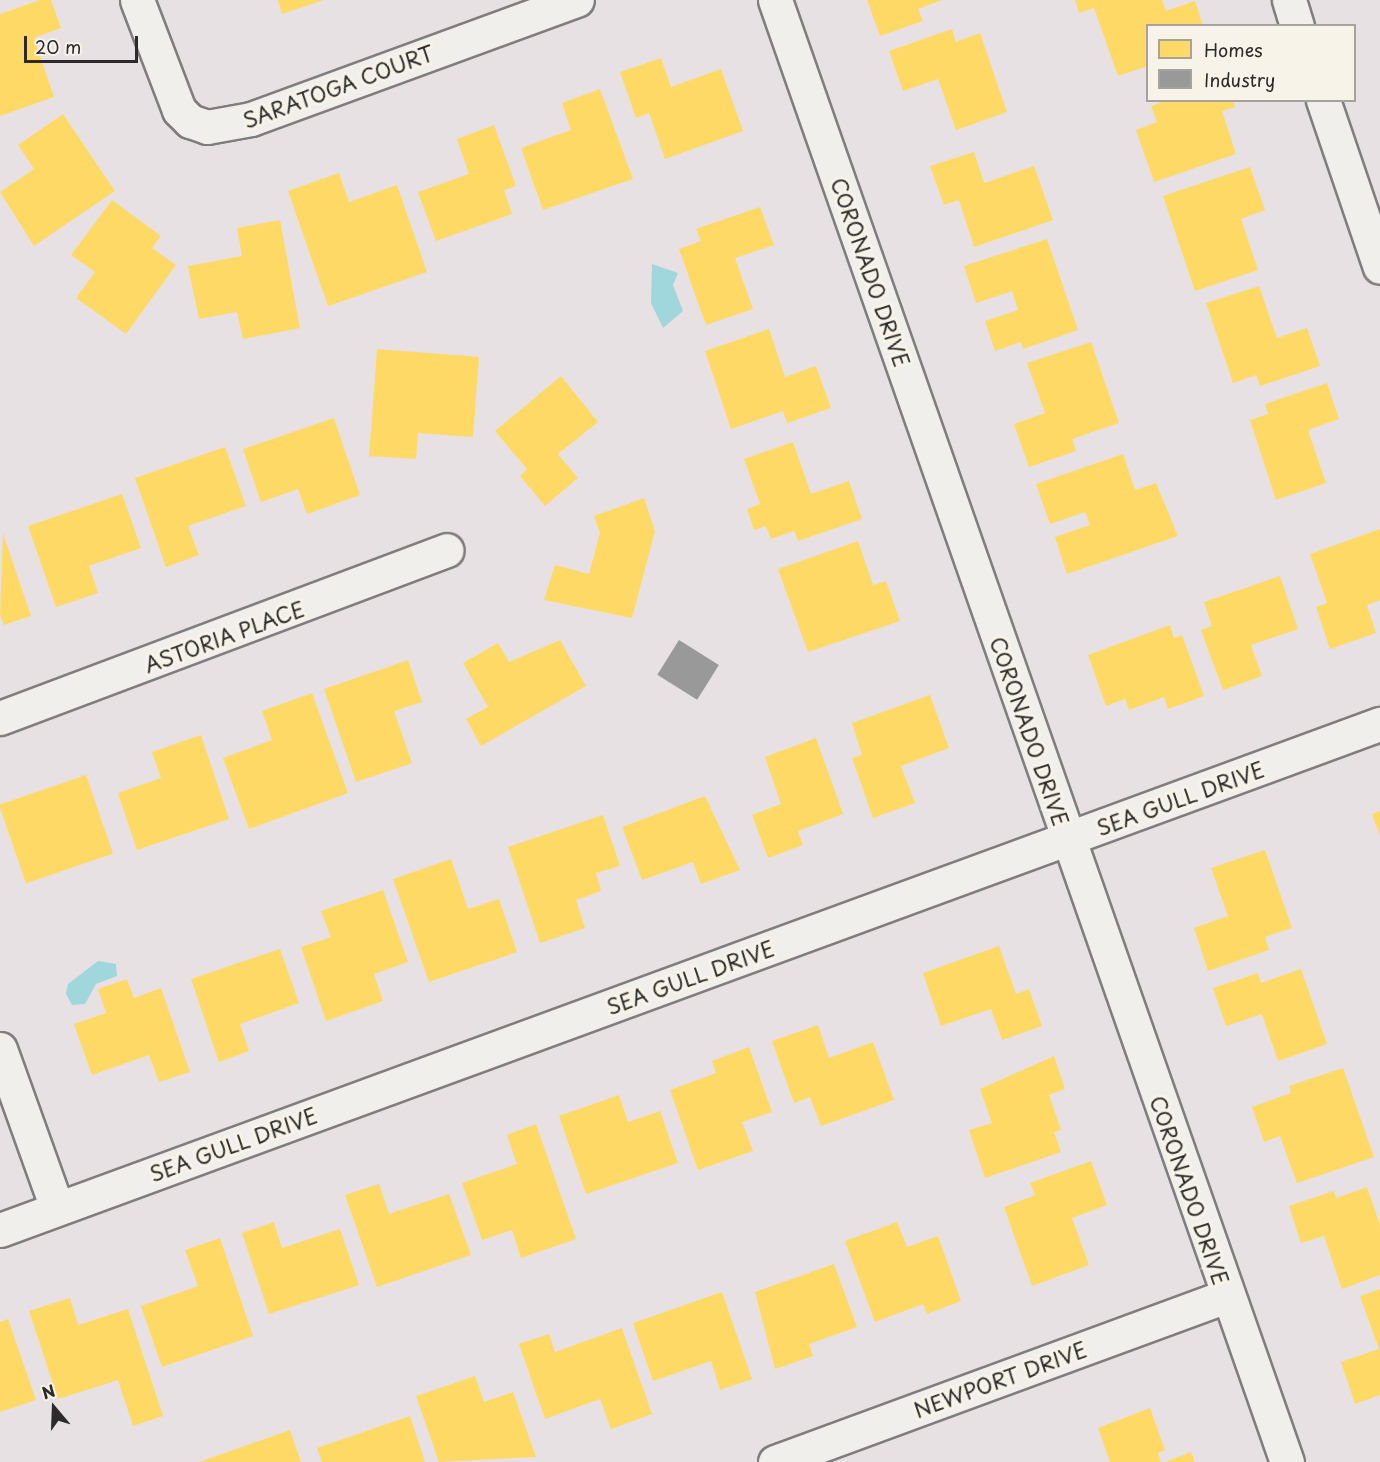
<!DOCTYPE html>
<style>
body{margin:0}
#map{position:relative;width:1380px;height:1462px;overflow:hidden;background:#e7e1e4;font-family:"Playpen Sans",sans-serif}
div>[style]{position:absolute}
.water>*{inset:0;background:#a0d7dc}
.homes>*{inset:0;background:#ffd966;transform-origin:0 0}
.industry>*{inset:0;background:#999;transform-origin:0 0}
.roads{filter:drop-shadow(2px 0 #807d7e) drop-shadow(-2px 0 #807d7e) drop-shadow(0 2px #807d7e) drop-shadow(0 -2px #807d7e)}
.minor>*{height:33px;margin:-16.5px;padding:0 16.5px;transform-origin:16.5px;border-radius:16.5px;background:#f0efec}
span{translate:-50% -50%;white-space:nowrap;text-align:center;line-height:1.15;-webkit-text-stroke:6px #f7f3e8;paint-order:stroke}
.street-label{font-size:21px;color:#2b2b2b}
.legend{position:absolute;left:1146px;top:24px;width:210px;height:78px;box-sizing:border-box;background:#f7f3e8;border:2px solid #a5a39c;margin:0;padding:8px 10px;list-style:none;font-size:18px;color:#2b2b2b}
.legend li{display:flex;align-items:center;gap:12px;height:30px}
.legend b{width:30px;border:2px solid #a5a39c}
.north{position:absolute;left:24px;top:1378px;width:60px;height:60px;-webkit-text-stroke:4px #f7f3e8;paint-order:stroke;rotate:341deg;font-size:16px;font-weight:700;line-height:24px;text-align:center;color:#2b2b2b}
.north::after{content:'';display:block;margin:auto;width:21px;height:27px;background:#2b2b2b;clip-path:polygon(50% 0,100% 100%,50% 72%,0 100%)}
.scale{position:absolute;left:24px;top:36px;width:114px;height:27px;box-sizing:border-box;border:3px solid #2b2b2b;border-top:0;padding-left:8px;font-size:18px;line-height:21px;white-space:nowrap;color:#2b2b2b;-webkit-text-stroke:4px #f7f3e8;paint-order:stroke}
</style>
<div id="map">
<div class="water">
<div style="clip-path:polygon(652px 264px,678px 273px,673px 285px,683px 311px,663px 328px,651px 303px)"></div>
<div style="clip-path:polygon(98px 961px,116px 964px,117px 976px,96px 984px,85px 1004px,72px 1005px,66px 994px,68px 984px)"></div>
</div>
<div class="homes">
<div style="clip-path:polygon(40px 0,51px 0,61px 28px,34px 38px,54px 97px,0 116px,0 14px)"></div>
<div style="clip-path:polygon(278px 0,324px 0,282px 14px)"></div>
<div style="clip-path:polygon(867px 0,942px 0,918px 9px,923px 21px,880px 36px)"></div>
<div style="clip-path:polygon(1075px 0,1162px 0,1166px 11px,1195px 1px,1203px 26px,1148px 26px,1148px 66px,1118px 76px,1094px 8px,1079px 13px)"></div>
<div style="clip-path:polygon(952px 29px,956px 42px,980px 33px,1007px 112px,956px 130px,938px 79px,903px 91px,889px 51px)"></div>
<div style="clip-path:polygon(661px 58px,671px 87px,721px 69px,743px 131px,665px 159px,649px 113px,636px 118px,620px 72px)"></div>
<div style="clip-path:polygon(600px 89px,633px 179px,543px 210px,521px 148px,571px 130px,562px 103px)"></div>
<div style="clip-path:polygon(1168px 100px,1233px 100px,1235px 107px,1222px 111px,1236px 154px,1154px 182px,1136px 130px,1157px 122px,1151px 106px)"></div>
<div style="clip-path:polygon(63px 114px,115px 191px,34px 246px,0 192px,34px 169px,18px 145px)"></div>
<div style="clip-path:polygon(494px 125px,516px 186px,504px 190px,512px 214px,436px 241px,418px 192px,469px 174px,457px 139px)"></div>
<div style="clip-path:polygon(974px 152px,984px 183px,1034px 166px,1053px 220px,974px 247px,959px 200px,944px 205px,930px 166px)"></div>
<div style="clip-path:polygon(1250px 167px,1265px 210px,1241px 219px,1258px 270px,1195px 291px,1163px 196px)"></div>
<div style="clip-path:polygon(339px 173px,349px 202px,397px 185px,427px 272px,328px 306px,288px 191px)"></div>
<div style="clip-path:polygon(112px 200px,161px 236px,152px 248px,176px 265px,126px 334px,76px 298px,95px 272px,71px 255px)"></div>
<div style="clip-path:polygon(760px 207px,774px 245px,735px 258px,753px 309px,706px 325px,679px 249px,701px 241px,696px 229px)"></div>
<div style="clip-path:polygon(280px 220px,300px 328px,243px 339px,237px 312px,199px 319px,188px 266px,242px 256px,237px 228px)"></div>
<div style="clip-path:polygon(1047px 239px,1078px 330px,1023px 349px,1021px 342px,995px 351px,985px 321px,1018px 310px,1012px 291px,976px 303px,964px 266px)"></div>
<div style="clip-path:polygon(1259px 286px,1277px 338px,1307px 328px,1320px 366px,1260px 386px,1256px 375px,1233px 383px,1206px 303px)"></div>
<div style="clip-path:polygon(769px 329px,785px 377px,816px 366px,831px 408px,787px 423px,783px 411px,731px 429px,705px 351px)"></div>
<div style="clip-path:polygon(1091px 342px,1119px 423px,1072px 439px,1076px 451px,1029px 467px,1014px 424px,1045px 413px,1027px 363px)"></div>
<div style="clip-path:polygon(377px 349px,479px 357px,473px 437px,418px 433px,416px 459px,369px 456px)"></div>
<div style="clip-path:polygon(561px 376px,598px 422px,558px 454px,578px 478px,545px 506px,520px 476px,527px 469px,495px 431px)"></div>
<div style="clip-path:polygon(1327px 383px,1339px 419px,1308px 430px,1326px 483px,1276px 500px,1250px 420px,1268px 414px,1265px 404px)"></div>
<div style="clip-path:polygon(334px 418px,360px 495px,307px 514px,298px 489px,261px 502px,243px 449px)"></div>
<div style="clip-path:polygon(793px 442px,811px 494px,849px 481px,862px 519px,798px 541px,794px 531px,771px 539px,766px 526px,754px 530px,747px 509px,760px 504px,744px 459px)"></div>
<div style="clip-path:polygon(225px 447px,246px 506px,188px 526px,199px 555px,166px 567px,135px 478px)"></div>
<div style="clip-path:polygon(1123px 454px,1135px 490px,1156px 483px,1178px 536px,1067px 574px,1055px 537px,1090px 525px,1085px 512px,1050px 524px,1036px 484px)"></div>
<div style="clip-path:polygon(122px 494px,141px 548px,89px 566px,98px 593px,56px 607px,28px 526px)"></div>
<div style="clip-path:polygon(644px 498px,655px 531px,632px 618px,544px 600px,555px 565px,589px 574px,600px 533px,594px 516px)"></div>
<div style="clip-path:polygon(1380px 529px,1380px 600px,1367px 605px,1376px 633px,1330px 649px,1316px 607px,1327px 603px,1310px 554px)"></div>
<div style="clip-path:polygon(3px 533px,31px 616px,4px 625px,0 614px)"></div>
<div style="clip-path:polygon(858px 541px,873px 585px,886px 581px,900px 621px,808px 652px,778px 569px)"></div>
<div style="clip-path:polygon(1280px 576px,1298px 629px,1251px 645px,1262px 676px,1223px 690px,1201px 630px,1212px 626px,1204px 602px)"></div>
<div style="clip-path:polygon(1170px 625px,1174px 638px,1182px 635px,1204px 696px,1168px 709px,1164px 697px,1129px 710px,1125px 699px,1106px 706px,1088px 655px)"></div>
<div style="clip-path:polygon(560px 640px,586px 686px,481px 746px,466px 719px,488px 707px,463px 663px,498px 643px,509px 662px)"></div>
<div style="clip-path:polygon(408px 660px,422px 702px,394px 711px,412px 763px,356px 782px,324px 689px)"></div>
<div style="clip-path:polygon(312px 693px,348px 793px,249px 829px,223px 758px,272px 740px,262px 711px)"></div>
<div style="clip-path:polygon(930px 695px,949px 748px,901px 766px,915px 803px,873px 818px,852px 758px,862px 755px,852px 723px)"></div>
<div style="clip-path:polygon(201px 735px,229px 819px,137px 850px,118px 793px,161px 778px,152px 752px)"></div>
<div style="clip-path:polygon(816px 738px,843px 814px,798px 831px,803px 845px,768px 858px,752px 815px,781px 804px,765px 757px)"></div>
<div style="left:86px;top:775px;width:83px;height:92px;rotate:71deg"></div>
<div style="clip-path:polygon(705px 796px,740px 870px,701px 884px,693px 862px,642px 880px,622px 827px)"></div>
<div style="clip-path:polygon(1380px 811px,1380px 836px,1372px 814px)"></div>
<div style="clip-path:polygon(603px 815px,620px 866px,596px 873px,601px 891px,576px 900px,585px 928px,540px 943px,508px 847px)"></div>
<div style="clip-path:polygon(1265px 850px,1292px 928px,1265px 937px,1269px 950px,1208px 971px,1194px 928px,1228px 916px,1211px 868px)"></div>
<div style="clip-path:polygon(451px 859px,468px 909px,499px 899px,517px 952px,429px 982px,393px 879px)"></div>
<div style="clip-path:polygon(383px 890px,408px 962px,374px 974px,383px 1001px,326px 1021px,301px 947px,331px 937px,321px 911px)"></div>
<div style="clip-path:polygon(999px 946px,1016px 994px,1029px 989px,1042px 1026px,1002px 1040px,991px 1009px,941px 1026px,923px 973px)"></div>
<div style="clip-path:polygon(280px 949px,299px 1003px,240px 1024px,249px 1051px,219px 1062px,191px 979px)"></div>
<div style="clip-path:polygon(1301px 969px,1327px 1044px,1278px 1061px,1262px 1014px,1226px 1026px,1213px 988px,1258px 973px,1261px 983px)"></div>
<div style="clip-path:polygon(127px 979px,134px 998px,161px 988px,190px 1072px,159px 1082px,149px 1055px,92px 1075px,74px 1024px,106px 1013px,98px 989px)"></div>
<div style="clip-path:polygon(818px 1025px,829px 1058px,873px 1042px,894px 1100px,821px 1126px,810px 1097px,794px 1103px,772px 1041px)"></div>
<div style="clip-path:polygon(749px 1047px,772px 1112px,742px 1122px,753px 1151px,698px 1170px,670px 1090px,716px 1073px,712px 1061px)"></div>
<div style="clip-path:polygon(1054px 1056px,1065px 1089px,1049px 1095px,1061px 1130px,1054px 1132px,1061px 1152px,985px 1178px,969px 1130px,992px 1123px,980px 1089px)"></div>
<div style="clip-path:polygon(1343px 1068px,1374px 1157px,1297px 1183px,1280px 1136px,1264px 1142px,1252px 1107px,1291px 1093px,1289px 1086px)"></div>
<div style="clip-path:polygon(619px 1095px,628px 1122px,660px 1111px,678px 1163px,586px 1194px,559px 1116px)"></div>
<div style="clip-path:polygon(536px 1124px,576px 1239px,521px 1258px,512px 1230px,482px 1240px,462px 1183px,517px 1164px,507px 1135px)"></div>
<div style="clip-path:polygon(1091px 1161px,1107px 1205px,1072px 1218px,1089px 1265px,1032px 1286px,1004px 1207px,1035px 1195px,1030px 1183px)"></div>
<div style="clip-path:polygon(379px 1184px,389px 1214px,449px 1194px,471px 1255px,377px 1287px,345px 1195px)"></div>
<div style="clip-path:polygon(1367px 1187px,1380px 1225px,1380px 1275px,1342px 1289px,1324px 1236px,1301px 1243px,1289px 1206px,1334px 1191px,1336px 1198px)"></div>
<div style="clip-path:polygon(274px 1222px,282px 1248px,340px 1229px,359px 1285px,269px 1314px,242px 1233px)"></div>
<div style="clip-path:polygon(897px 1222px,907px 1247px,938px 1236px,961px 1301px,927px 1314px,923px 1304px,875px 1322px,845px 1241px)"></div>
<div style="clip-path:polygon(220px 1238px,253px 1336px,162px 1367px,141px 1306px,198px 1286px,185px 1250px)"></div>
<div style="clip-path:polygon(834px 1264px,857px 1327px,809px 1344px,813px 1356px,775px 1369px,755px 1292px)"></div>
<div style="clip-path:polygon(1380px 1289px,1380px 1395px,1355px 1404px,1341px 1362px,1379px 1349px,1360px 1296px)"></div>
<div style="clip-path:polygon(722px 1292px,752px 1379px,720px 1390px,711px 1361px,653px 1381px,633px 1323px)"></div>
<div style="clip-path:polygon(70px 1298px,78px 1325px,128px 1309px,163px 1416px,133px 1426px,118px 1380px,58px 1399px,29px 1311px)"></div>
<div style="clip-path:polygon(8px 1319px,36px 1400px,0 1412px,0 1322px)"></div>
<div style="clip-path:polygon(622px 1328px,652px 1414px,611px 1429px,600px 1399px,545px 1419px,519px 1344px,549px 1334px,555px 1352px)"></div>
<div style="clip-path:polygon(475px 1376px,484px 1402px,513px 1392px,536px 1457px,439px 1462px,416px 1396px)"></div>
<div style="clip-path:polygon(1150px 1408px,1165px 1450px,1158px 1453px,1161px 1462px,1110px 1462px,1098px 1428px)"></div>
<div style="clip-path:polygon(410px 1416px,425px 1462px,322px 1462px,317px 1448px)"></div>
<div style="clip-path:polygon(290px 1430px,301px 1462px,199px 1462px)"></div>
<div style="clip-path:polygon(1191px 1452px,1195px 1462px,1165px 1462px)"></div>
</div>
<div class="industry">
<div style="left:679px;top:640px;width:47px;height:41px;rotate:32deg"></div>
</div>
<div class="roads">
<div class="minor">
<div style="left:137px;top:0;width:118px;rotate:69.1deg"></div>
<div style="left:179px;top:110px;width:16px;rotate:45deg"></div>
<div style="left:190px;top:121px;width:18px;rotate:19deg"></div>
<div style="left:207px;top:127px;width:45px;rotate:-10.3deg"></div>
<div style="left:251px;top:119px;width:347px;rotate:-20.1deg"></div>
<div style="left:775px;top:0;width:1549px;rotate:70.7deg"></div>
<div style="left:1289px;top:0;width:27px;rotate:73deg"></div>
<div style="left:1323px;top:100px;width:176px;rotate:71.2deg"></div>
<div style="left:0;top:718px;width:477px;rotate:-20.6deg"></div>
<div style="left:0;top:1049px;width:169px;rotate:70.3deg"></div>
<div style="left:0;top:1230px;width:1470px;rotate:-20.14deg"></div>
<div style="left:775px;top:1462px;width:481px;rotate:-20.2deg"></div>
</div>
</div>
<div class="street-label">
<span style="left:338px;top:86px;rotate:-20deg">SARATOGA COURT</span>
<span style="left:871px;top:272px;rotate:71deg">CORONADO DRIVE</span>
<span style="left:224px;top:636px;rotate:-20deg">ASTORIA PLACE</span>
<span style="left:1030px;top:731px;rotate:71deg">CORONADO DRIVE</span>
<span style="left:1180px;top:798px;rotate:-20deg">SEA GULL DRIVE</span>
<span style="left:690px;top:977px;rotate:-20deg">SEA GULL DRIVE</span>
<span style="left:233px;top:1144px;rotate:-20deg">SEA GULL DRIVE</span>
<span style="left:1190px;top:1190px;rotate:71deg">CORONADO DRIVE</span>
<span style="left:1000px;top:1379px;rotate:-20deg">NEWPORT DRIVE</span>
</div>
<ul class="legend">
<li><b style="height:16px;background:#ffd966"></b>Homes</li>
<li><b style="height:16px;background:#999"></b>Industry</li>
</ul>
<div class="north">N</div>
<div class="scale">20 m</div>
</div>
